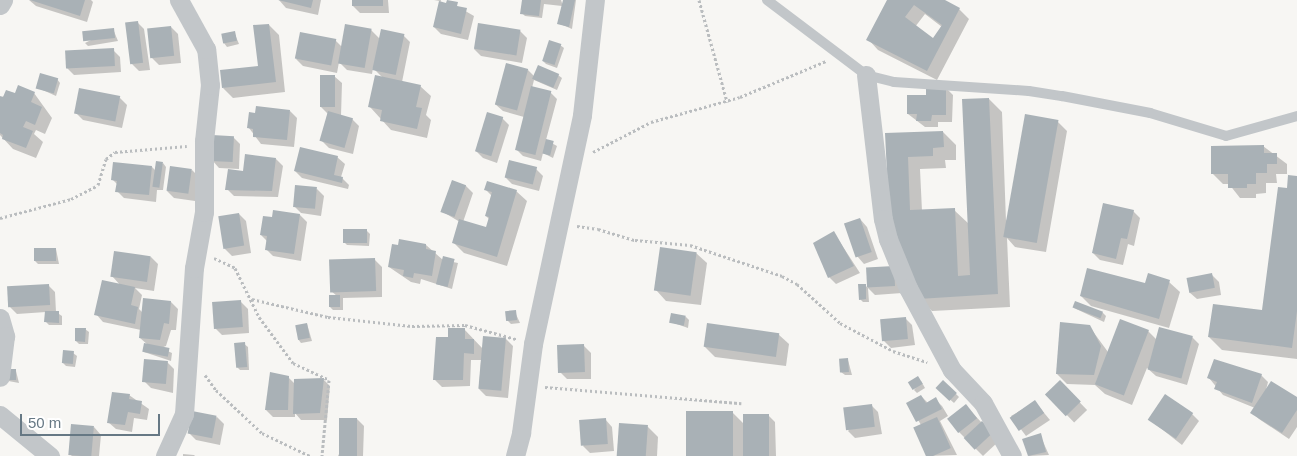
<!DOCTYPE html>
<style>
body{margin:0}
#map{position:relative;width:1297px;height:456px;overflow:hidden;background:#f7f6f3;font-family:Arial,sans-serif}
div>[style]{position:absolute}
.shadow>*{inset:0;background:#0003;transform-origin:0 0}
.building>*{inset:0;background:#a9b1b6;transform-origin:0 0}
.path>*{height:3px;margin-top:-1.5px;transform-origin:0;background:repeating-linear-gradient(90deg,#babdbf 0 2.5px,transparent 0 5px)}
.service>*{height:10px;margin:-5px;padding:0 5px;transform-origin:5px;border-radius:5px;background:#c2c6c9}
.minor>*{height:19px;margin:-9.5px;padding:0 9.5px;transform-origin:9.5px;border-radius:9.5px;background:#c2c6c9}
span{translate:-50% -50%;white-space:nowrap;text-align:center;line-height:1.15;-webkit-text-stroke:5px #fff;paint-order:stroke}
.scale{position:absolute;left:20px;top:414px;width:140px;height:22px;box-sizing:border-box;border:2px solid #667884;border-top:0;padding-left:6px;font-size:15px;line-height:18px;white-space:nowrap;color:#667884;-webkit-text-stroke:4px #fff;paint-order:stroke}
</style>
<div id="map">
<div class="shadow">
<div style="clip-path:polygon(29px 0,91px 0,93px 2px,87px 22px,36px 6px)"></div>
<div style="clip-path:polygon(279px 0,321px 0,318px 15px,286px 8px)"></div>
<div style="clip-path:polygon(353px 0,388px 0,389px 13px,360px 13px,353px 6px)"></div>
<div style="clip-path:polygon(434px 0,441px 0,440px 3px,447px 4px,448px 1px,474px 16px,468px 40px,441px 34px,434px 27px,440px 1px)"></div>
<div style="clip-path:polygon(524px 0,561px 0,563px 6px,564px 0,576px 0,572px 29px,558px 23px,562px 6px,544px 4px,542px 18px,525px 16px,522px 13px)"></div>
<div style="clip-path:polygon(evenodd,888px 0,942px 0,959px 9px,969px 19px,937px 80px,878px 50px,868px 39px,888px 0,925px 14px,942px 27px,933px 40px,915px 27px,925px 14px)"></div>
<div style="clip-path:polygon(137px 22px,144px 29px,150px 70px,139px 71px,132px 64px)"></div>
<div style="clip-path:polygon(269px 25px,279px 35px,285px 92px,233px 98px,223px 88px,259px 67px)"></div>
<div style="clip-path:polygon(171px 27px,178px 34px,181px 63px,159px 65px,152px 58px)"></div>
<div style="clip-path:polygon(113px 29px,118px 41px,88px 46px,85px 43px)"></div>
<div style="clip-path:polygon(371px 30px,380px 39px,403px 35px,410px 42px,402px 82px,420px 86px,431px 96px,426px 115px,431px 120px,427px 138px,391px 130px,370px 107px,383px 78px,373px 68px,372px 74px,347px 70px,339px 62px,337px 73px,303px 66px,296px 59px,335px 40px,343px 48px)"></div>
<div style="clip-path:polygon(520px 31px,527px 38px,522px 63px,481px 56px,474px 49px)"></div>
<div style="clip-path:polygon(234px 32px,239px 44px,227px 47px,224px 43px)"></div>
<div style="clip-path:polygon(560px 45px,564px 48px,557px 68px,546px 64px,543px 61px)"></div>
<div style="clip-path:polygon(113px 50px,120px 57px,121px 72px,74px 75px,67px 68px)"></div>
<div style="clip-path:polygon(528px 70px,534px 76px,558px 75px,562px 78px,557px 90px,534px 80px,532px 88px,550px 92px,557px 99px,546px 140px,557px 146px,553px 158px,543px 153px,541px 161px,523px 156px,516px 149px,524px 117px,503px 111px,495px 104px)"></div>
<div style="clip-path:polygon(334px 76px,342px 83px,341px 116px,352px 119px,359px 126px,353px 154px,329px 148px,322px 141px,328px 114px,320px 106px)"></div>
<div style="clip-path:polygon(57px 79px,60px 83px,56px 96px,36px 87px)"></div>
<div style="clip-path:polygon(946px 88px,953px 95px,952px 122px,938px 122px,938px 127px,925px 127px,908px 114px,928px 96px)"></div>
<div style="clip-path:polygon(34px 93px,52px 118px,45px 134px,36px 130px,34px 134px,43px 142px,36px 158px,13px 149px,0 135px,0 97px)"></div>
<div style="clip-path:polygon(120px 98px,127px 105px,122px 128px,83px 120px,76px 113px)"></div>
<div style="clip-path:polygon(989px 99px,1002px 112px,1006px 221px,1057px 121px,1067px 131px,1046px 252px,1015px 247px,1007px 238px,1010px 307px,932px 311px,919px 298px,887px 135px,943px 132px,956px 145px,956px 160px,945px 160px,946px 168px,920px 169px,922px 211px,954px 210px,969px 224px)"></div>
<div style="clip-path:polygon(290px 111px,297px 118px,294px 147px,261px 144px,249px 128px)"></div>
<div style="clip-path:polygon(502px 118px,509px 125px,497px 163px,483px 158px,476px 151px)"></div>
<div style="clip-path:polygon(233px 137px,240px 144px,239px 169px,219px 168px,212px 160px)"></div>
<div style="clip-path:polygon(1263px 146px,1287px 164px,1287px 174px,1276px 174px,1277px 183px,1266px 183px,1266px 193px,1256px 194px,1256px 198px,1240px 198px,1229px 184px,1223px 184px,1212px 173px)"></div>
<div style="clip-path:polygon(337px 157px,345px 164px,341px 177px,349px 185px,348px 189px,302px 178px,295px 171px)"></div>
<div style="clip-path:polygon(276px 159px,283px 166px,278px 197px,234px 196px,227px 189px,244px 173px)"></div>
<div style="clip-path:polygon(163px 163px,166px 167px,163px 190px,157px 190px,156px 202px,124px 198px,117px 191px,118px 185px,113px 180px,152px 167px,156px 171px)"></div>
<div style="clip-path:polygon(536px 169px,543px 176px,539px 191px,512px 184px,505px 177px)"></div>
<div style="clip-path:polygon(192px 170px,199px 177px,195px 201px,174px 198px,167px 191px)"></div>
<div style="clip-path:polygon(1297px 178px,1297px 359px,1222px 350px,1209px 337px,1264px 311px,1288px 190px)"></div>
<div style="clip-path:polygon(453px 181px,466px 186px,473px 193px,463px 222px,487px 229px,490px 220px,486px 216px,492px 196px,486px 190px,516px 191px,527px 201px,507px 266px,464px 253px,454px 243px,460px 222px,443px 212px)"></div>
<div style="clip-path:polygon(317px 189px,324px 196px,321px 216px,301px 213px,294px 206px)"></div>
<div style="clip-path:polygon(1133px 211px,1140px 218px,1134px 246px,1128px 244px,1123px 265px,1100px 260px,1093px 253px)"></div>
<div style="clip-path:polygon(239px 214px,246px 221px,251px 253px,232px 256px,225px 249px,220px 217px)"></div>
<div style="clip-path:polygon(300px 215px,307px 222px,301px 261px,273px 256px,266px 249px,267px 241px,261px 235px,273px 219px)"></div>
<div style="clip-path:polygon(860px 219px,867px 227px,878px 259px,864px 264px,857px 256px)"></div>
<div style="clip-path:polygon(366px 230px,370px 234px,369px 246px,347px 245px,344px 242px)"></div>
<div style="clip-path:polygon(834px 233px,860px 273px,836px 284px,829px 277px)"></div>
<div style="clip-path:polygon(426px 245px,443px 260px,458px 263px,452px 289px,421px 279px,420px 284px,411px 282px,389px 267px)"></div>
<div style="clip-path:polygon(56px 249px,59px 264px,38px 264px,35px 261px)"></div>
<div style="clip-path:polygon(696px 253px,707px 263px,701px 305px,666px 301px,656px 290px)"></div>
<div style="clip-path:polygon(151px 257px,158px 264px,154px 291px,135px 288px,142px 295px,139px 309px,143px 313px,171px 302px,178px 309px,176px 330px,171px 330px,166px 346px,161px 348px,172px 353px,171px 361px,144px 352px,148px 345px,140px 338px,141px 330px,103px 322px,96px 314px,121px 286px,112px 276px)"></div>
<div style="clip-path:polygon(375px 260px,382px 267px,382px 297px,343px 298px,343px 310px,333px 310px,330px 307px,337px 296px,331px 291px)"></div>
<div style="clip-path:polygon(893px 267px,902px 293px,875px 295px,868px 288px,869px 302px,863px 302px,860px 299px,865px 285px,868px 288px,867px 269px)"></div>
<div style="clip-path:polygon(1212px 275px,1219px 282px,1221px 295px,1197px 299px,1189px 292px)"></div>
<div style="clip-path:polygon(1169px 282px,1180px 292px,1169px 328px,1091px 306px,1081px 296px)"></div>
<div style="clip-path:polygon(48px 285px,55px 292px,56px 312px,62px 316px,62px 325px,49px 325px,46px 322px,46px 312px,17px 314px,10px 307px)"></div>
<div style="clip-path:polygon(241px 302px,248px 309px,249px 333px,222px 335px,215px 328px)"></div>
<div style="clip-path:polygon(1074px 308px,1103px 313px,1106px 316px,1104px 322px)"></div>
<div style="clip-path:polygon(515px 312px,520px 323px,511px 324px,507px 320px)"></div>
<div style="clip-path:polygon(686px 317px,689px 320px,688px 328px,671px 322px)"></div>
<div style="clip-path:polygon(905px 318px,912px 325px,915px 345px,891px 348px,884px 341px)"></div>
<div style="clip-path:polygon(307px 324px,312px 341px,301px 343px,298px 339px)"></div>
<div style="clip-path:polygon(1089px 326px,1108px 352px,1148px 331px,1157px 340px,1192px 337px,1199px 344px,1187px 385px,1156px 376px,1147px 368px,1132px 405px,1105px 394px,1095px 385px,1067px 384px,1057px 374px)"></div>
<div style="clip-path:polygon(85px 329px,89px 332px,88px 344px,79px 344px,76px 341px)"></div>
<div style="clip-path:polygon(464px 329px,483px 349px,506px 339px,513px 346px,508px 398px,486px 396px,479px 389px,481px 360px,471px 360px,470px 386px,442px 387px,435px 380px,449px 338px)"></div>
<div style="clip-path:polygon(778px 334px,789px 344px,786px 366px,715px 357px,705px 347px)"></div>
<div style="clip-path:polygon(244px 344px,248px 347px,249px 370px,240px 370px,237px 367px)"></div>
<div style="clip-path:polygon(584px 346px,591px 353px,591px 379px,567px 379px,560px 372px)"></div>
<div style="clip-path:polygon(73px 353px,77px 356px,75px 367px,66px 366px,63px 363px)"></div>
<div style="clip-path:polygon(848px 360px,852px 375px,845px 375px,841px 372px)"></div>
<div style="clip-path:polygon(167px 362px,174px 369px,173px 393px,151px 388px,144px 381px)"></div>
<div style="clip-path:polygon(16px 371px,19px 383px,3px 380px)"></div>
<div style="clip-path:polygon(1261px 375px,1268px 382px,1266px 390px,1297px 399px,1297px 427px,1289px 439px,1259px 419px,1252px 412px,1255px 408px,1223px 395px,1209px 378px)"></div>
<div style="clip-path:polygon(288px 377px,295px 384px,323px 379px,330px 386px,327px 420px,301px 420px,295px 413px,295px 417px,273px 417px,266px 410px)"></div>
<div style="clip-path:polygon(921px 381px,925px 388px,917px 393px,914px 390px)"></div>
<div style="clip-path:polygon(943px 381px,959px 397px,954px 403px,937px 388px)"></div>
<div style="left:1060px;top:382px;width:39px;height:18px;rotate:46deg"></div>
<div style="clip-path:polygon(129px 395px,149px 409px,147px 420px,134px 418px,132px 432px,116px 429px,108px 422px)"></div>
<div style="clip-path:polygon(921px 396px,928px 403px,935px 399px,942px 406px,948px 416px,940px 421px,957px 455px,927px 456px,915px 428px,921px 425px,908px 403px)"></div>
<div style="clip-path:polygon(1035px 402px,1050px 420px,1026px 436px,1011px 416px)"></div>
<div style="clip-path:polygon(871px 405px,878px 412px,882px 434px,855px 438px,848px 431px)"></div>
<div style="clip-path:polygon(966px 406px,999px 441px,983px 456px,959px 432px)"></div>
<div style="clip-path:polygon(732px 412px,744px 424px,768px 415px,775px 422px,776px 456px,688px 456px)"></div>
<div style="clip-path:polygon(1192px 414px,1199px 421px,1182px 445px,1149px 419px)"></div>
<div style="clip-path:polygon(217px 417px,224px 424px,220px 445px,196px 440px,189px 433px)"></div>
<div style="clip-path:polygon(357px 419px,364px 426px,363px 456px,338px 456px)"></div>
<div style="clip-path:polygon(605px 419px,612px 427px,614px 451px,590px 453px,583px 446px)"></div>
<div style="clip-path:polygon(620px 424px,648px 427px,658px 437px,657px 456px,618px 456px)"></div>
<div style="clip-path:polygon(94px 427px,101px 435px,99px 456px,71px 456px)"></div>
<div style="clip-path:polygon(1040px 435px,1049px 455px,1029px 456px,1024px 440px)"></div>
<div style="clip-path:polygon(183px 454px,194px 455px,195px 456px,183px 456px)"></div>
</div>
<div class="building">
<div style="clip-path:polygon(30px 0,85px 0,80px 16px)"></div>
<div style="clip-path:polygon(278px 0,313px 0,311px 8px)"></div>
<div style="left:352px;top:0;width:31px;height:6px"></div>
<div style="clip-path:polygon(447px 0,458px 2px,457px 6px,467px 8px,461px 34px,433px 27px,439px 1px,446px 3px)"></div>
<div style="clip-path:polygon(522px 0,541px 0,539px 16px,520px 14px)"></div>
<div style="clip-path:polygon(563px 0,575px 0,569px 27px,557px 24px)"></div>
<div style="clip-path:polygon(evenodd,887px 0,945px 0,960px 8px,927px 71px,866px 40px,887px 0,914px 5px,942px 25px,933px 38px,905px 17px,914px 5px)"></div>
<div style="left:138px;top:21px;width:42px;height:13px;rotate:83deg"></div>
<div style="left:478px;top:23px;width:43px;height:26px;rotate:9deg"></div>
<div style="clip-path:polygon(269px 24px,276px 82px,222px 88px,220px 70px,258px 66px,253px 25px)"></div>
<div style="left:345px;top:24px;width:27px;height:40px;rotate:10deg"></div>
<div style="left:171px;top:26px;width:30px;height:24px;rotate:84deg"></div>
<div style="left:114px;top:28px;width:10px;height:32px;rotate:84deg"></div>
<div style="left:381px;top:29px;width:24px;height:42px;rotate:12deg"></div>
<div style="left:235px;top:31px;width:10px;height:14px;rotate:79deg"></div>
<div style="left:300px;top:32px;width:37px;height:27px;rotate:11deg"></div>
<div style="left:549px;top:40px;width:13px;height:22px;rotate:18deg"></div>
<div style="left:114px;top:48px;width:18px;height:49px;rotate:87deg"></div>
<div style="left:506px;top:63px;width:23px;height:43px;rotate:15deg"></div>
<div style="left:538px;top:65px;width:23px;height:15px;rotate:23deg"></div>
<div style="left:40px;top:73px;width:19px;height:16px;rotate:16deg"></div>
<div style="left:320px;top:75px;width:15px;height:32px"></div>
<div style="clip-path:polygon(375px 75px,421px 85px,416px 107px,422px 108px,417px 129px,380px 121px,382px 110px,368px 107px)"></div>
<div style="clip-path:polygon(18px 85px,35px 92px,31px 102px,42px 107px,35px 125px,26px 121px,23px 127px,33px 131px,26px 148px,2px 139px,3px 135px,0 133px,0 96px,3px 97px,6px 90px,15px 93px)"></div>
<div style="left:531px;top:86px;width:21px;height:66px;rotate:14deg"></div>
<div style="clip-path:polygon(926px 86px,946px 86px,946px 115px,932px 115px,931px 121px,916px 121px,917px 114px,907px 114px,907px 95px,926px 95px)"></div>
<div style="left:79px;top:88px;width:42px;height:26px;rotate:11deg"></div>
<div style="clip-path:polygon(989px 98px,998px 294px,918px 299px,890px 235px,885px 133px,943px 131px,944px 147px,933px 148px,933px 156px,908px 157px,910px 210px,955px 208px,958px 276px,970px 275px,962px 99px)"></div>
<div style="clip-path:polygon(256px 106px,290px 110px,287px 140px,253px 137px,253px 129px,247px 128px,249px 112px,255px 113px)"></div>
<div style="left:328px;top:111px;width:26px;height:31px;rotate:16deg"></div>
<div style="left:487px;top:112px;width:17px;height:41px;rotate:17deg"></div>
<div style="left:1025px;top:114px;width:34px;height:125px;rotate:10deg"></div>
<div style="left:212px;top:135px;width:22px;height:26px;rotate:3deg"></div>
<div style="left:546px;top:139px;width:8px;height:15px;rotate:14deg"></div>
<div style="clip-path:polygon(1264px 145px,1264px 153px,1277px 153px,1277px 164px,1267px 164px,1267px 173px,1256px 173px,1256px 184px,1247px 184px,1247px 188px,1228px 188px,1228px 174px,1211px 174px,1211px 146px)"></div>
<div style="clip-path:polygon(300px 147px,338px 156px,334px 175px,343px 177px,342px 183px,294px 171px)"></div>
<div style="clip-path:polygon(245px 154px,276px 158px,272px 191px,225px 190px,228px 169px,243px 171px)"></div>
<div style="left:509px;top:160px;width:29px;height:18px;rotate:14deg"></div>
<div style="left:156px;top:161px;width:7px;height:26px;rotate:8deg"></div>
<div style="clip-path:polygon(113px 162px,152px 166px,149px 195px,115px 192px,117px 181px,111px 180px)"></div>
<div style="left:170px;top:166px;width:22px;height:25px;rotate:8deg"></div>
<div style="clip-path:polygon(1288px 175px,1297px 176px,1297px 311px,1292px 348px,1208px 337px,1213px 304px,1262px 310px,1278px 187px,1287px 188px)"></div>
<div style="left:452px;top:180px;width:15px;height:34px;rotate:20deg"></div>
<div style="clip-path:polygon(487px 181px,517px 190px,497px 257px,452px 243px,459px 219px,486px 227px,489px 217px,485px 216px,492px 192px,484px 190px)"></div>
<div style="left:295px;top:185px;width:22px;height:22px;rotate:5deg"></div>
<div style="clip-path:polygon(1103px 203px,1134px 210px,1127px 239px,1121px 238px,1116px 259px,1092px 253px)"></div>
<div style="clip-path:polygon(273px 210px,300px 214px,294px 254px,265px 250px,267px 236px,260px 235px,263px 216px,272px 217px)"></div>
<div style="left:239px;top:213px;width:33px;height:21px;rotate:81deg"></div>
<div style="left:860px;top:218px;width:36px;height:17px;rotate:71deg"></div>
<div style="left:343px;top:229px;width:24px;height:14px"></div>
<div style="clip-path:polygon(834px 231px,854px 266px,828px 278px,813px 243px)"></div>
<div style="clip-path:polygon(399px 239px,426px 244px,426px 249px,436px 251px,432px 276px,414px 273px,413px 278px,403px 276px,404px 270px,388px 267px,392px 244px,398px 245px)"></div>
<div style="left:660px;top:247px;width:37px;height:44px;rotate:8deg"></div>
<div style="left:34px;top:248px;width:22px;height:13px"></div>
<div style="left:114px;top:251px;width:37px;height:26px;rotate:8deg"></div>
<div style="left:443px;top:256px;width:12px;height:29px;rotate:14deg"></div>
<div style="left:375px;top:258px;width:33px;height:46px;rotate:88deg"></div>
<div style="left:894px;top:266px;width:20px;height:28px;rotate:87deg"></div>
<div style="clip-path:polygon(1087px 268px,1145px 283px,1148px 273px,1170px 280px,1159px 319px,1080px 296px)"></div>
<div style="left:1212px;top:273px;width:15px;height:26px;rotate:79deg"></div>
<div style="clip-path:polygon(102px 280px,135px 287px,131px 305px,138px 307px,135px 324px,94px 315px)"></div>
<div style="left:49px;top:284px;width:21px;height:42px;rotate:87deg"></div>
<div style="clip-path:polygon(858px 284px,866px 284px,866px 299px,859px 300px)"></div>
<div style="left:329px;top:295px;width:11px;height:12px"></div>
<div style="clip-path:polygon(143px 298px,171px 301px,169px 324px,164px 323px,160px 340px,139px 338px)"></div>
<div style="left:241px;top:300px;width:27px;height:29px;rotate:86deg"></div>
<div style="left:1075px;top:301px;width:30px;height:7px;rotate:21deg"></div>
<div style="left:516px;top:310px;width:10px;height:11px;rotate:84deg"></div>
<div style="clip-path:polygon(45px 311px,59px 311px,59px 323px,44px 322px)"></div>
<div style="left:671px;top:313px;width:15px;height:10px;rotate:11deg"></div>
<div style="left:906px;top:317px;width:22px;height:26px;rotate:85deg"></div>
<div style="left:1120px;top:319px;width:31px;height:70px;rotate:21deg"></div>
<div style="clip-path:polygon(1060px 322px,1090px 325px,1101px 346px,1094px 375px,1056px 374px)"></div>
<div style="left:307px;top:323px;width:15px;height:12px;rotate:79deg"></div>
<div style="left:707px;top:323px;width:73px;height:24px;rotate:8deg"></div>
<div style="left:1159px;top:327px;width:35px;height:44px;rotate:15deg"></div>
<div style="clip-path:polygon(75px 328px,86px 328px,85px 342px,75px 341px)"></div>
<div style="clip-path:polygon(448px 328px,465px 328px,465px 339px,474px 339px,474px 354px,464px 353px,463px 380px,433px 380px,436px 337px,448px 337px)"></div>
<div style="left:483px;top:336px;width:23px;height:53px;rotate:5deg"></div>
<div style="left:245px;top:342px;width:25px;height:11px;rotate:85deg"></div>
<div style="left:144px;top:343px;width:26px;height:9px;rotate:11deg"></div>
<div style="left:584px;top:344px;width:28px;height:27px;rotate:88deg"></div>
<div style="left:63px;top:350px;width:11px;height:13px;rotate:5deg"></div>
<div style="left:848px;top:358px;width:14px;height:9px;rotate:86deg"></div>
<div style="left:144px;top:359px;width:24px;height:23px;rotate:5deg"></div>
<div style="clip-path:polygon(1214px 359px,1262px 374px,1252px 403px,1214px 389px,1217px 382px,1207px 378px)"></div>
<div style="left:2px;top:369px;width:14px;height:11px"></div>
<div style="clip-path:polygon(270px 372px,289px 376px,288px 410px,265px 410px)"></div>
<div style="left:918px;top:376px;width:9px;height:12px;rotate:58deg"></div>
<div style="clip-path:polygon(324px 378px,320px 413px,293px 414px,294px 379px)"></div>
<div style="left:943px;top:380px;width:19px;height:11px;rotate:43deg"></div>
<div style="left:1060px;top:380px;width:30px;height:21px;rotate:46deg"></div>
<div style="clip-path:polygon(1271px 381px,1297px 397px,1297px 410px,1282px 433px,1250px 413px)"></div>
<div style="clip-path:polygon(112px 392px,130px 394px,129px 399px,142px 401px,140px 414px,128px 412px,125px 425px,107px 423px)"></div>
<div style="left:1165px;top:394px;width:34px;height:31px;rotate:34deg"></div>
<div style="clip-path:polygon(921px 395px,926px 403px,936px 397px,942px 409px,916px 422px,906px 403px)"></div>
<div style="left:1035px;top:400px;width:16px;height:31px;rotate:55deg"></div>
<div style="left:872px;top:404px;width:23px;height:29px;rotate:83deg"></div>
<div style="left:966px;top:404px;width:18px;height:24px;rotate:52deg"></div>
<div style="left:192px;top:411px;width:25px;height:23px;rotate:11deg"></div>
<div style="left:686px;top:411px;width:47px;height:45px"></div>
<div style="left:743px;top:414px;width:26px;height:42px"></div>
<div style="left:937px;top:417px;width:34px;height:26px;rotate:66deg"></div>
<div style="left:339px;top:418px;width:18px;height:38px"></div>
<div style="left:606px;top:418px;width:26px;height:27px;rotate:86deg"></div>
<div style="left:982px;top:421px;width:16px;height:25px;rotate:47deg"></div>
<div style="left:619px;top:423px;width:29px;height:33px;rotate:4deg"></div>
<div style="left:71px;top:424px;width:23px;height:31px;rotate:5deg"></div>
<div style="clip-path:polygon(1041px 433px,1046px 452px,1028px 456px,1022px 439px)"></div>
</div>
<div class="path">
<div style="left:699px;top:0;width:106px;rotate:74.6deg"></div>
<div style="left:593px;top:152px;width:65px;rotate:-27.3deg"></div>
<div style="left:651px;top:122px;width:92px;rotate:-15.7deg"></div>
<div style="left:740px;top:97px;width:93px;rotate:-22.7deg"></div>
<div style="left:0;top:218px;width:73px;rotate:-15deg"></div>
<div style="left:71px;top:199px;width:30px;rotate:-27deg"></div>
<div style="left:98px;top:185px;width:27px;rotate:-73deg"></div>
<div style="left:106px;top:159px;width:11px;rotate:-38deg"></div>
<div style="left:115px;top:152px;width:72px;rotate:-4.8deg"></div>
<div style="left:577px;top:226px;width:21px;rotate:8deg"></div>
<div style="left:598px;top:229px;width:39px;rotate:17deg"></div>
<div style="left:635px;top:240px;width:55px;rotate:5.2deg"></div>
<div style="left:690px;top:245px;width:97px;rotate:18.6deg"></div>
<div style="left:782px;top:276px;width:17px;rotate:28deg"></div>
<div style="left:797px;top:284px;width:58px;rotate:42.2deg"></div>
<div style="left:840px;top:323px;width:60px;rotate:27.8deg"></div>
<div style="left:893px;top:351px;width:36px;rotate:18deg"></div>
<div style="left:214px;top:258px;width:23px;rotate:25deg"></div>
<div style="left:235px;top:268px;width:55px;rotate:63.9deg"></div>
<div style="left:259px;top:317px;width:57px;rotate:53.5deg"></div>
<div style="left:293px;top:363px;width:40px;rotate:25deg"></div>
<div style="left:329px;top:380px;width:76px;rotate:95.3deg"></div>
<div style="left:252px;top:299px;width:78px;rotate:13.3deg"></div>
<div style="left:328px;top:317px;width:84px;rotate:6.1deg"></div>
<div style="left:412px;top:326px;width:53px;rotate:-1.1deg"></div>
<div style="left:465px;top:325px;width:53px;rotate:15.4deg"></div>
<div style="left:205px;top:375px;width:19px;rotate:54deg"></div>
<div style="left:216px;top:390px;width:63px;rotate:43.1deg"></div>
<div style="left:262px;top:433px;width:53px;rotate:25.6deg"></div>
<div style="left:545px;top:387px;width:197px;rotate:4.7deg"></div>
</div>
<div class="service">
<div style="left:767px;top:0;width:124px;rotate:37.1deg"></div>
<div style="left:866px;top:75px;width:29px;rotate:14deg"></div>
<div style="left:894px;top:82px;width:135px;rotate:3.8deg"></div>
<div style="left:1029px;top:91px;width:33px;rotate:9deg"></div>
<div style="left:1062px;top:96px;width:90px;rotate:10.9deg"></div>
<div style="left:1150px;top:113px;width:79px;rotate:16.8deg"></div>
<div style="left:1226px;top:136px;width:74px;rotate:-15.7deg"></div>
</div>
<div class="minor">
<div style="left:0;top:5px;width:6px;rotate:-59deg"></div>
<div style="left:866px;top:75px;width:145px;rotate:83.3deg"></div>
<div style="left:883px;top:219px;width:21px;rotate:76deg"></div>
<div style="left:888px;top:239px;width:53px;rotate:67.8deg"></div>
<div style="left:908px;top:288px;width:93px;rotate:61.8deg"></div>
<div style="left:952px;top:370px;width:45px;rotate:46.8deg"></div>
<div style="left:983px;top:403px;width:60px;rotate:61.3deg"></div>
<div style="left:0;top:318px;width:19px;rotate:74deg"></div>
<div style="left:5px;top:336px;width:41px;rotate:97deg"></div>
<div style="left:0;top:415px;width:65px;rotate:39.4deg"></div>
<div style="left:165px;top:456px;width:46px;rotate:-65.7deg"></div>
<div style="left:184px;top:414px;width:146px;rotate:-86.1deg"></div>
<div style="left:194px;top:268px;width:57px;rotate:-79.9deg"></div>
<div style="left:204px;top:212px;width:71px;rotate:-90deg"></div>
<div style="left:204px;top:141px;width:56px;rotate:-83.9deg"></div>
<div style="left:210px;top:85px;width:36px;rotate:-96deg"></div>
<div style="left:206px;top:49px;width:56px;rotate:-118.9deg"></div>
<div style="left:515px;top:456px;width:24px;rotate:-75deg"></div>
<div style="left:521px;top:433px;width:90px;rotate:-82.3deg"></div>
<div style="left:533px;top:344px;width:234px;rotate:-77.9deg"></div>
<div style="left:582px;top:115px;width:116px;rotate:-83.6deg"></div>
</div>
<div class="scale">50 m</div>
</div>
